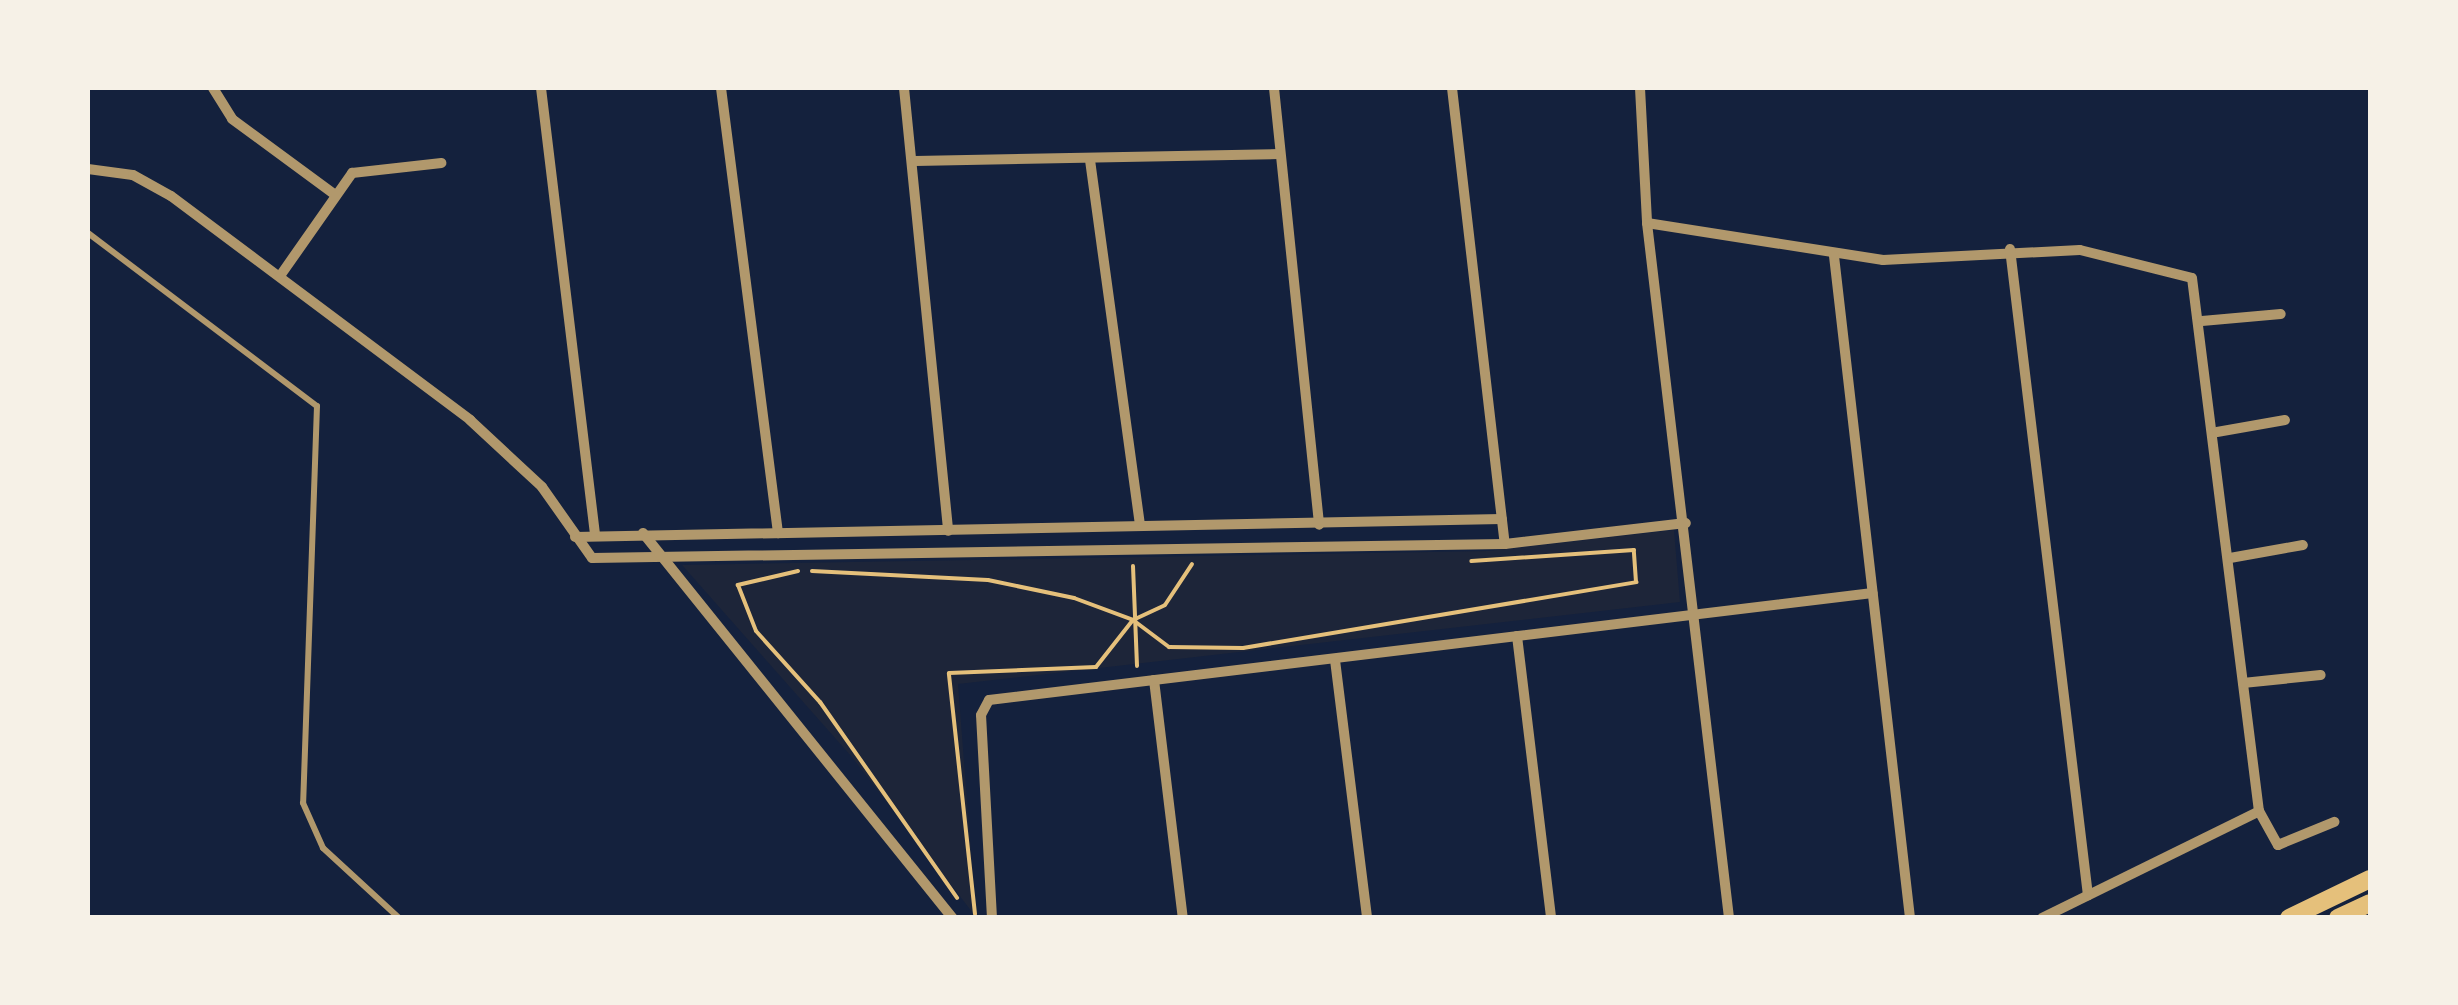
<!DOCTYPE html>
<style>
body{margin:0}
#map{position:relative;width:2458px;height:1005px;overflow:hidden;background:#14213d;font-family:"Fira Sans Condensed",sans-serif}
div>[style]{position:absolute}
.green>*{inset:0;background:#1d2539}
.path>*{height:4px;margin:-2px;padding:0 2px;transform-origin:2px;border-radius:2px;background:#e5c07b}
.service>*{height:6px;margin:-3px;padding:0 3px;transform-origin:3px;border-radius:3px;background:#b1986c}
.minor>*{height:10px;margin:-5px;padding:0 5px;transform-origin:5px;border-radius:5px;background:#b1986c}
.secondary>*{height:18px;margin:-9px;padding:0 9px;transform-origin:9px;border-radius:9px;background:#e5c07b}
span{translate:-50% -50%;white-space:nowrap;text-align:center;line-height:1.15;-webkit-text-stroke:9px #f6f1e7;paint-order:stroke}
.frame{position:absolute;inset:0;border:90px solid #f6f1e7;pointer-events:none}
</style>
<div id="map">
<div class="green">
<div style="clip-path:polygon(1674px 530px,1680px 602px,958px 684px,976px 917px,851px 756px,682px 565px,1488px 551px)"></div>
</div>
<div class="path">
<div style="left:1133px;top:566px;width:100px;rotate:87.7deg"></div>
<div style="left:798px;top:571px;width:62px;rotate:166.9deg"></div>
<div style="left:738px;top:585px;width:49px;rotate:68.6deg"></div>
<div style="left:756px;top:631px;width:96px;rotate:48deg"></div>
<div style="left:820px;top:702px;width:239px;rotate:55deg"></div>
<div style="left:812px;top:571px;width:176px;rotate:2.9deg"></div>
<div style="left:988px;top:580px;width:88px;rotate:11.8deg"></div>
<div style="left:1074px;top:598px;width:63px;rotate:20.4deg"></div>
<div style="left:1133px;top:620px;width:45px;rotate:36.9deg"></div>
<div style="left:1169px;top:647px;width:74px;rotate:0.8deg"></div>
<div style="left:1243px;top:648px;width:399px;rotate:-9.5deg"></div>
<div style="left:1636px;top:582px;width:32px;rotate:-94deg"></div>
<div style="left:1634px;top:550px;width:163px;rotate:176.1deg"></div>
<div style="left:975px;top:914px;width:242px;rotate:-96.2deg"></div>
<div style="left:949px;top:673px;width:147px;rotate:-2.3deg"></div>
<div style="left:1096px;top:667px;width:60px;rotate:-51.8deg"></div>
<div style="left:1133px;top:620px;width:35px;rotate:-25deg"></div>
<div style="left:1165px;top:605px;width:49px;rotate:-56.6deg"></div>
</div>
<div class="service">
<div style="left:88px;top:233px;width:287px;rotate:37.1deg"></div>
<div style="left:317px;top:406px;width:397px;rotate:92deg"></div>
<div style="left:303px;top:803px;width:49px;rotate:66deg"></div>
<div style="left:323px;top:848px;width:103px;rotate:42.6deg"></div>
</div>
<div class="minor">
<div style="left:213px;top:88px;width:36px;rotate:58deg"></div>
<div style="left:232px;top:119px;width:127px;rotate:36.3deg"></div>
<div style="left:541px;top:88px;width:451px;rotate:83.1deg"></div>
<div style="left:721px;top:88px;width:449px;rotate:82.7deg"></div>
<div style="left:904px;top:88px;width:445px;rotate:84.3deg"></div>
<div style="left:1274px;top:88px;width:439px;rotate:84.1deg"></div>
<div style="left:1452px;top:88px;width:459px;rotate:83.4deg"></div>
<div style="left:1640px;top:88px;width:135px;rotate:87deg"></div>
<div style="left:1647px;top:223px;width:700px;rotate:83.27deg"></div>
<div style="left:1090px;top:160px;width:369px;rotate:82.2deg"></div>
<div style="left:915px;top:161px;width:364px;rotate:-1.1deg"></div>
<div style="left:88px;top:169px;width:45px;rotate:7.6deg"></div>
<div style="left:133px;top:175px;width:43px;rotate:28.9deg"></div>
<div style="left:171px;top:196px;width:374px;rotate:36.8deg"></div>
<div style="left:470px;top:420px;width:98px;rotate:42.9deg"></div>
<div style="left:542px;top:487px;width:87px;rotate:54.8deg"></div>
<div style="left:592px;top:558px;width:913px;rotate:-0.88deg"></div>
<div style="left:1505px;top:544px;width:182px;rotate:-6.6deg"></div>
<div style="left:1647px;top:223px;width:239px;rotate:8.9deg"></div>
<div style="left:1883px;top:260px;width:197px;rotate:-2.9deg"></div>
<div style="left:2080px;top:250px;width:115px;rotate:14deg"></div>
<div style="left:2192px;top:278px;width:537px;rotate:82.84deg"></div>
<div style="left:2259px;top:811px;width:39px;rotate:61deg"></div>
<div style="left:2278px;top:845px;width:61px;rotate:-22.3deg"></div>
<div style="left:2010px;top:249px;width:651px;rotate:83.12deg"></div>
<div style="left:1834px;top:256px;width:666px;rotate:83.45deg"></div>
<div style="left:280px;top:276px;width:126px;rotate:-55deg"></div>
<div style="left:352px;top:173px;width:90px;rotate:-6.4deg"></div>
<div style="left:2202px;top:321px;width:79px;rotate:-5.1deg"></div>
<div style="left:2217px;top:432px;width:69px;rotate:-10deg"></div>
<div style="left:643px;top:533px;width:494px;rotate:51.2deg"></div>
<div style="left:575px;top:537px;width:927px;rotate:-1.11deg"></div>
<div style="left:2230px;top:558px;width:74px;rotate:-10.1deg"></div>
<div style="left:1517px;top:636px;width:284px;rotate:83.1deg"></div>
<div style="left:1335px;top:660px;width:260px;rotate:82.9deg"></div>
<div style="left:1154px;top:680px;width:240px;rotate:83.1deg"></div>
<div style="left:2243px;top:683px;width:78px;rotate:-5.9deg"></div>
<div style="left:992px;top:918px;width:203px;rotate:-93.1deg"></div>
<div style="left:981px;top:715px;width:17px;rotate:-62deg"></div>
<div style="left:989px;top:700px;width:890px;rotate:-6.9deg"></div>
<div style="left:2042px;top:918px;width:242px;rotate:-26.2deg"></div>
</div>
<div class="secondary">
<div style="left:2289px;top:918px;width:90px;rotate:-25.7deg"></div>
<div style="left:2338px;top:918px;width:35px;rotate:-25deg"></div>
</div>
<div class="frame"></div>
</div>
